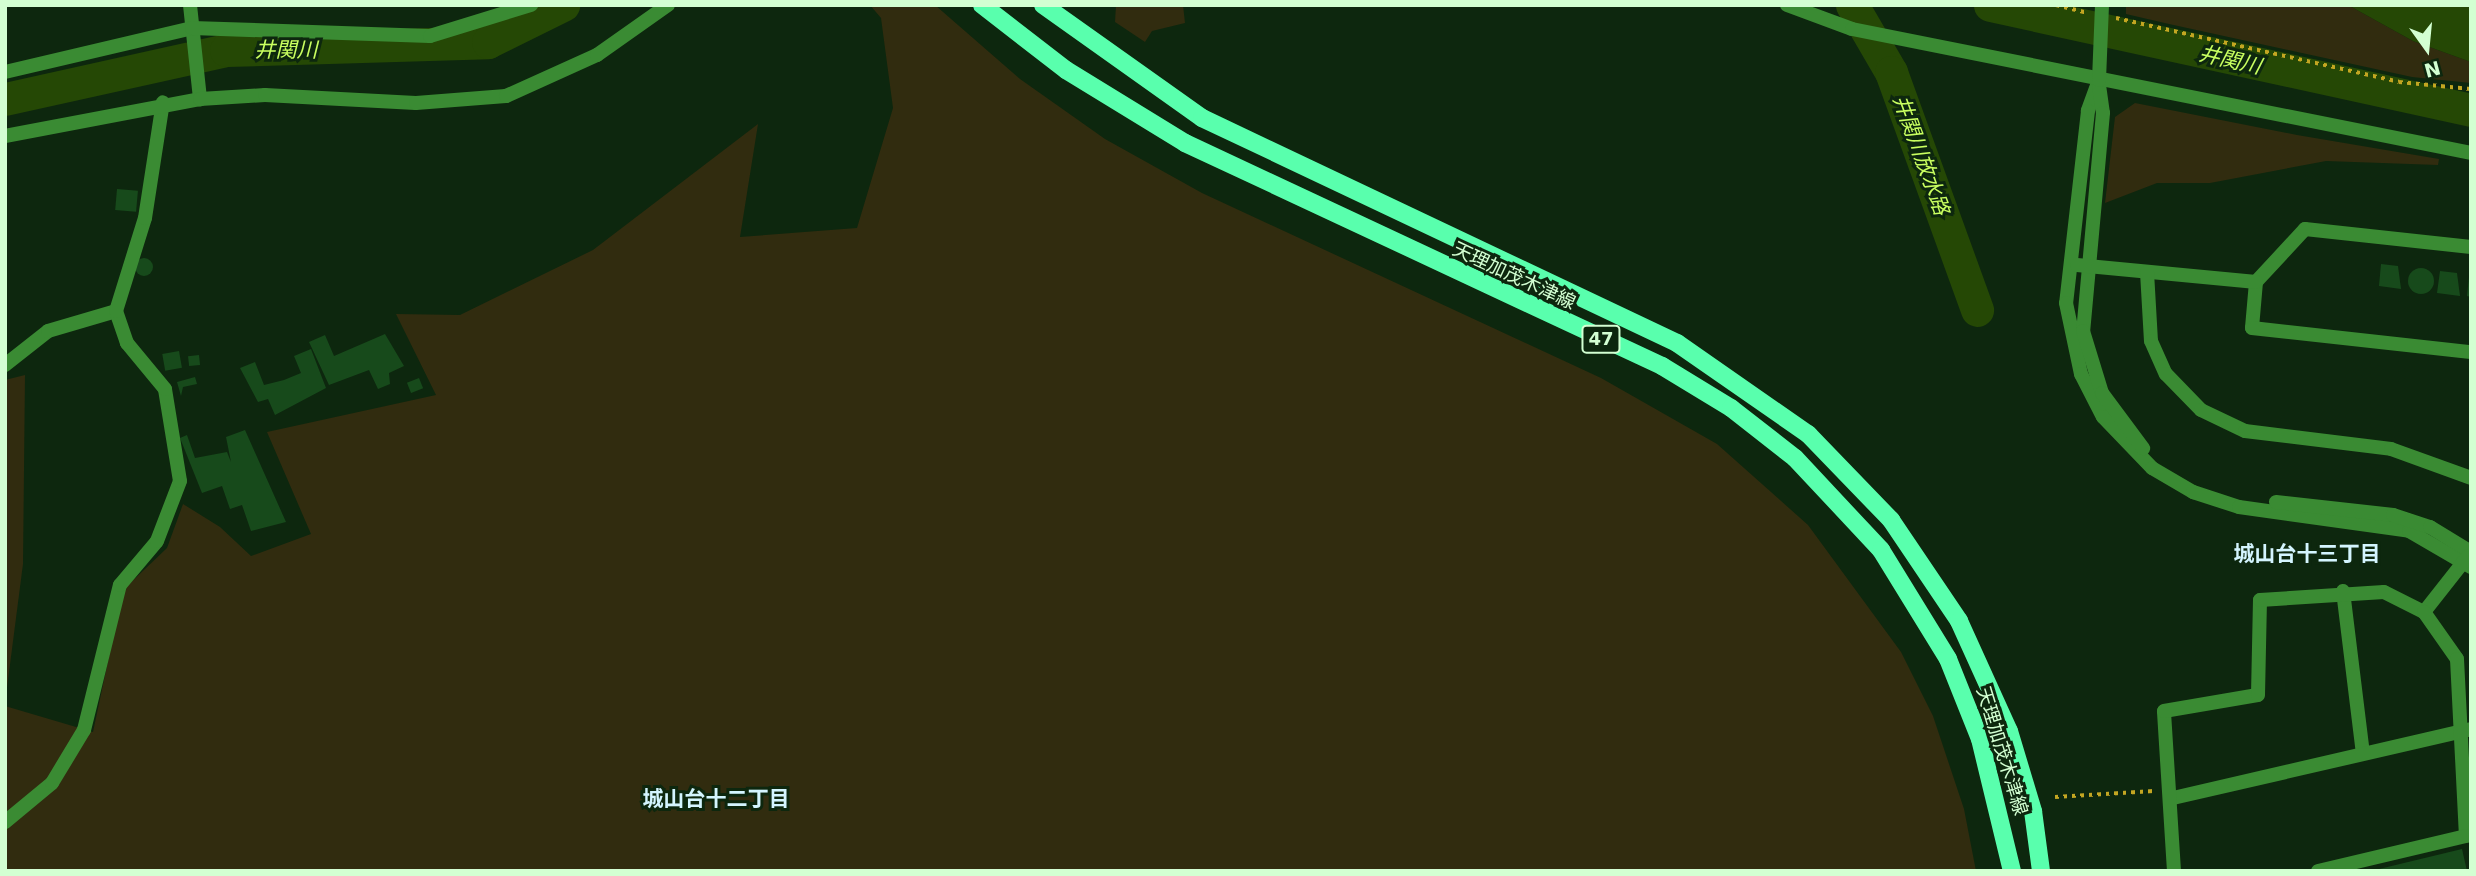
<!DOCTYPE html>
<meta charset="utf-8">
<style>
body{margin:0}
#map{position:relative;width:2476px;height:876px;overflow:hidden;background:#0d270e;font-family:"DejaVu Sans","Noto Sans JP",sans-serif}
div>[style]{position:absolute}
.green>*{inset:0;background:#312c0f}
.water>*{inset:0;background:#254805}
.river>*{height:33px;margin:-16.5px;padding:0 16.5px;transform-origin:16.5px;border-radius:16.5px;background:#254805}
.building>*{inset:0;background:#174a1b;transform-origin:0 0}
.round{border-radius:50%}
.path>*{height:3.5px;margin-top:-1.75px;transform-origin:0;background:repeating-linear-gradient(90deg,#c3a622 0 3.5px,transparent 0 8.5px)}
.minor>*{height:14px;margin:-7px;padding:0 7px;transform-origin:7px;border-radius:7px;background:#3a8b33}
.tertiary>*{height:14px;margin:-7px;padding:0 7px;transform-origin:7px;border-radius:7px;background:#3a8b33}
.primary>*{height:18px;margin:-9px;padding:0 9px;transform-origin:9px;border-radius:9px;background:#59ffad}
span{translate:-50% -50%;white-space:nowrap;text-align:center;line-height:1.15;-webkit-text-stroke:6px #0d270e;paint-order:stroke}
.shield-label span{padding:2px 5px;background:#0d270e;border:2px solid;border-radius:5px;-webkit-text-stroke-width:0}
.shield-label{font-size:18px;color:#d3ffd2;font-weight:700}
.street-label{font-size:19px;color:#d3ffd2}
.water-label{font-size:21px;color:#c9ff60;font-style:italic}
.neighbourhood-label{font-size:21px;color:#d4f5ff;font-weight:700}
.frame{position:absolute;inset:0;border:7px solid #d3ffd2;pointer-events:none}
.north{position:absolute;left:2392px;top:14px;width:70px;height:70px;-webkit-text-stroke:5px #0d270e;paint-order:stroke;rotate:165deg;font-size:19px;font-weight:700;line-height:28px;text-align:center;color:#d3ffd2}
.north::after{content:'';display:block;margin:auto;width:24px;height:32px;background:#d3ffd2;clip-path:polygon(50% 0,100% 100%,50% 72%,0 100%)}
</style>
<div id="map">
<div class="green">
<div style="clip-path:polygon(870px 5px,935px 5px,1020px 79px,1105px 139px,1202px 193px,1601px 378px,1717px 444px,1808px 525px,1901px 652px,1933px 716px,1964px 809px,1976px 871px,5px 871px,5px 706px,93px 732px,123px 590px,167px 548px,183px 504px,220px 527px,251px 556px,311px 534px,267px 432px,436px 395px,396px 314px,460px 315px,593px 250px,758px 124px,740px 237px,857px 228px,893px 108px,881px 18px)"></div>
<div style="clip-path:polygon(1116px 5px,1183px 5px,1185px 23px,1152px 31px,1145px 42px,1115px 22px)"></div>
<div style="clip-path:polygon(2126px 5px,2348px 5px,2413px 41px,2471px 62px,2471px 83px,2412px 77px,2169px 24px,2126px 14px)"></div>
<div style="clip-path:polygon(2135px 103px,2297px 135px,2439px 159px,2438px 165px,2326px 161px,2210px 183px,2157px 183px,2105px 203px,2115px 117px)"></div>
<div style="clip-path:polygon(25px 375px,23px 564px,5px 703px,5px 380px)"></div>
</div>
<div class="water">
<div style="clip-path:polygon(2348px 5px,2471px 5px,2471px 62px,2413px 41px)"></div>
</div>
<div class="river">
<div style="left:1852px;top:5px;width:78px;rotate:59.8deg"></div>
<div style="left:1891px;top:72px;width:253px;rotate:70.1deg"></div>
<div style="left:1990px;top:5px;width:492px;rotate:12.3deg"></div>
<div style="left:5px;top:99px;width:226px;rotate:-12.5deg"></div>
<div style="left:226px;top:50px;width:262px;rotate:-1.7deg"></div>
<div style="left:488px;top:42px;width:84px;rotate:-26.3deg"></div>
</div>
<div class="building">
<div style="left:117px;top:189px;width:21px;height:21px;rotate:5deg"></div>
<div class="round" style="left:135px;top:258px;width:18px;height:18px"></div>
<div style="clip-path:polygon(2381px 264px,2398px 266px,2401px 289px,2379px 286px)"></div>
<div class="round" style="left:2408px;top:268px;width:26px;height:26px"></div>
<div style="clip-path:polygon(2440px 271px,2457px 273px,2460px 296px,2437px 293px)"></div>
<div style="clip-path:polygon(2469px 277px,2471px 277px,2471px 297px,2467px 296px)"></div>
<div style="clip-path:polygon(385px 334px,404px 366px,389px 373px,390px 384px,378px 389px,369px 370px,329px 385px,309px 342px,325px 335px,334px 356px)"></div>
<div style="clip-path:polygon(311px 349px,326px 388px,275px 415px,268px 399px,258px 402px,240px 368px,255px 362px,264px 385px,284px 380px,301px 373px,294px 356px)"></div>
<div style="left:179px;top:351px;width:17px;height:17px;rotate:80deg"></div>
<div style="left:199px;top:355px;width:10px;height:11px;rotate:84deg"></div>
<div style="clip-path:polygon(195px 377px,197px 384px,183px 387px,181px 396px,177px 382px)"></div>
<div style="left:419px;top:378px;width:11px;height:13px;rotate:68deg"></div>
<div style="clip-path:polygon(245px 430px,286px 522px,251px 531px,242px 505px,230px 509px,222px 486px,202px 493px,180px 438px,187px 435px,195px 458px,227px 452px,231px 462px,226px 437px)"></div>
<div style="clip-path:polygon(2462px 849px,2467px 871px,2375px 871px,2375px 870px)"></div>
</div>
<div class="path">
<div style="left:2056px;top:5px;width:33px;rotate:14deg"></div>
<div style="left:2116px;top:18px;width:290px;rotate:12.7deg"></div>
<div style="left:2399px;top:82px;width:72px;rotate:5.6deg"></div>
<div style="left:2055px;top:797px;width:99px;rotate:-3.5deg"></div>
</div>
<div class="minor">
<div style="left:190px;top:5px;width:95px;rotate:83.9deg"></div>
<div style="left:5px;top:72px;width:192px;rotate:-13.2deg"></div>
<div style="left:192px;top:28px;width:238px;rotate:1.9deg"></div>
<div style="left:430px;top:36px;width:106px;rotate:-17.1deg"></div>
<div style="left:2099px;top:80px;width:33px;rotate:110deg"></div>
<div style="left:2088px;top:111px;width:193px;rotate:96.5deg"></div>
<div style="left:2066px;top:303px;width:73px;rotate:78.1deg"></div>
<div style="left:2081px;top:374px;width:48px;rotate:62.9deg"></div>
<div style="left:2103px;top:417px;width:71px;rotate:46.1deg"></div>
<div style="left:2152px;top:468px;width:48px;rotate:30.3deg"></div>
<div style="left:2193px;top:492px;width:48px;rotate:18.1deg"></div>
<div style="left:2239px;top:507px;width:172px;rotate:8deg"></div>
<div style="left:2409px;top:531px;width:72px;rotate:30.1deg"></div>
<div style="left:2099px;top:85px;width:28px;rotate:82deg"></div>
<div style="left:2103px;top:113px;width:219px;rotate:95.2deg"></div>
<div style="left:2083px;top:331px;width:65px;rotate:73deg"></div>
<div style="left:2102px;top:393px;width:69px;rotate:53.3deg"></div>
<div style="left:2471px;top:247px;width:167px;rotate:-173.8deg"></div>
<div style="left:2305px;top:229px;width:72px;rotate:132.8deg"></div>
<div style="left:2256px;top:282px;width:46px;rotate:95deg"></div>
<div style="left:2252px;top:328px;width:220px;rotate:6.3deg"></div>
<div style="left:2077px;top:265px;width:180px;rotate:5.4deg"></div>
<div style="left:2147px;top:272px;width:69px;rotate:86.7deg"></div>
<div style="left:2151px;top:341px;width:36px;rotate:66deg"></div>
<div style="left:2166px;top:374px;width:50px;rotate:45.8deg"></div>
<div style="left:2201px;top:410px;width:49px;rotate:25.5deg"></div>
<div style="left:2245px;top:431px;width:147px;rotate:7deg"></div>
<div style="left:2391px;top:449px;width:85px;rotate:19.9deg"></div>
<div style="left:5px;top:365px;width:55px;rotate:-38.3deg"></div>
<div style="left:48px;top:331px;width:71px;rotate:-16.4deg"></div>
<div style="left:2276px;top:502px;width:118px;rotate:6.3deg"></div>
<div style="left:2393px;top:515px;width:39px;rotate:18deg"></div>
<div style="left:2430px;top:527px;width:48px;rotate:31.4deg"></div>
<div style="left:2343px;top:591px;width:163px;rotate:83deg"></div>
<div style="left:2424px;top:612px;width:71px;rotate:-51.8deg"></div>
<div style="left:2173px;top:798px;width:306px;rotate:-13deg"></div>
<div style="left:5px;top:822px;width:61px;rotate:-39.7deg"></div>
<div style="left:52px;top:783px;width:62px;rotate:-58.9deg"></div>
<div style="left:84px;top:730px;width:149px;rotate:-76.1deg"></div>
<div style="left:120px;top:585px;width:57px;rotate:-49.9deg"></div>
<div style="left:157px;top:541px;width:64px;rotate:-69deg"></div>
<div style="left:180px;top:481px;width:93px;rotate:-99.3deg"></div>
<div style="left:165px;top:389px;width:60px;rotate:-129.6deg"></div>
<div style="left:127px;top:343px;width:34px;rotate:-109deg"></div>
<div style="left:116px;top:311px;width:97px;rotate:-72.7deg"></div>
<div style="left:145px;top:218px;width:117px;rotate:-81.2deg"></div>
<div style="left:2174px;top:871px;width:160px;rotate:-93.6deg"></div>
<div style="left:2164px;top:711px;width:95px;rotate:-9.7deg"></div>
<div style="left:2258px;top:695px;width:95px;rotate:-88.8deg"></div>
<div style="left:2260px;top:600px;width:124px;rotate:-3.7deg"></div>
<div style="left:2384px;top:592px;width:45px;rotate:26.6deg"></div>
<div style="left:2424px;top:612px;width:57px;rotate:54.9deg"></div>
<div style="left:2457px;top:659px;width:177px;rotate:87.1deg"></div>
<div style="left:2466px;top:836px;width:152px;rotate:166.7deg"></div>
</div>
<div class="tertiary">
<div style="left:1787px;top:5px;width:69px;rotate:20.3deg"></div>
<div style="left:1852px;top:29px;width:631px;rotate:11.33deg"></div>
<div style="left:2099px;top:80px;width:75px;rotate:-87.7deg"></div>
<div style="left:5px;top:136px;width:198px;rotate:-10.7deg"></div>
<div style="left:200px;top:99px;width:65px;rotate:-3.5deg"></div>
<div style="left:265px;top:95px;width:151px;rotate:3deg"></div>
<div style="left:416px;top:103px;width:90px;rotate:-4.4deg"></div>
<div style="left:506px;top:96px;width:100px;rotate:-24.3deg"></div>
<div style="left:597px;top:55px;width:87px;rotate:-35.2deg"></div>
</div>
<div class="primary">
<div style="left:982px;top:5px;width:106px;rotate:37.7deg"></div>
<div style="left:1066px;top:70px;width:140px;rotate:31.5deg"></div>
<div style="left:1185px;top:143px;width:527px;rotate:25.06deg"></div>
<div style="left:1662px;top:366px;width:81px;rotate:31.3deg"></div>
<div style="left:1731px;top:408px;width:81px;rotate:38deg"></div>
<div style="left:1795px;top:458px;width:126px;rotate:46.9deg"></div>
<div style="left:1881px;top:550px;width:128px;rotate:58.4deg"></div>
<div style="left:1948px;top:659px;width:86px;rotate:68.2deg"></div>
<div style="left:1980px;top:739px;width:136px;rotate:76.4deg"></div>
<div style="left:1043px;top:5px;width:195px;rotate:35.4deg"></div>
<div style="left:1202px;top:118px;width:526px;rotate:25.35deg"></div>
<div style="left:1677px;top:343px;width:160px;rotate:34.8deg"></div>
<div style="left:1808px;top:434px;width:120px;rotate:46deg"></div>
<div style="left:1891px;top:520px;width:122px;rotate:56deg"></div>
<div style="left:1959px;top:621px;width:121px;rotate:65.6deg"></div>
<div style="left:2009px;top:731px;width:84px;rotate:73.3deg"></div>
<div style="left:2033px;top:811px;width:61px;rotate:82.4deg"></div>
</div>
<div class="shield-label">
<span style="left:1601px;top:339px">47</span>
</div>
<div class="street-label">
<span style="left:1514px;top:276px;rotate:25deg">天理加茂木津線</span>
<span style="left:2002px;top:751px;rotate:73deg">天理加茂木津線</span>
</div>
<div class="water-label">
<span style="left:286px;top:50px">井関川</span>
<span style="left:2230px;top:60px;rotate:13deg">井関川</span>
<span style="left:1921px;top:155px;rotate:70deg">井関川放水路</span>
</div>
<div class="neighbourhood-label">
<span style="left:2307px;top:554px">城山台十三丁目</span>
<span style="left:716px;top:799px">城山台十二丁目</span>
</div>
<div class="frame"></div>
<div class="north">N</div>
</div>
